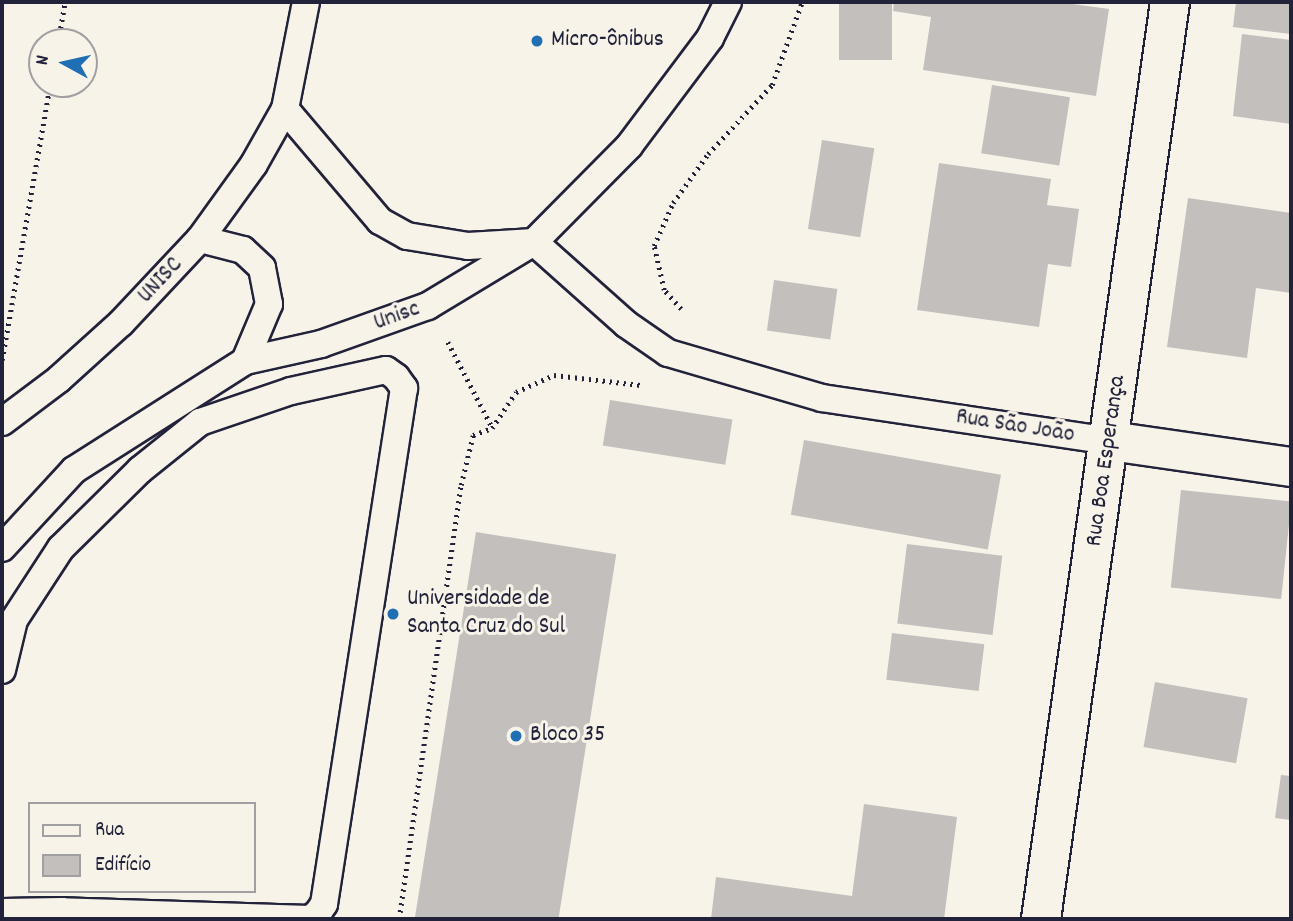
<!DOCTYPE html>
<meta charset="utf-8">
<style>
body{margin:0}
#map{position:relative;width:1293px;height:921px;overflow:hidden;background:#f7f3e8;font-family:Dekko,sans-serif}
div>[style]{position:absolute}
.building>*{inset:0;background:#c2bfbd;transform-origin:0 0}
.path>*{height:4.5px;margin-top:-2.25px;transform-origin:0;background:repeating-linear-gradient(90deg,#22223b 0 2px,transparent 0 7px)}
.roads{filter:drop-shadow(2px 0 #22223b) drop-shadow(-2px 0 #22223b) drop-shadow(0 2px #22223b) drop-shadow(0 -2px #22223b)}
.lane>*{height:26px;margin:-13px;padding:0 13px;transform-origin:13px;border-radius:13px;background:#f7f3e8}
.street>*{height:38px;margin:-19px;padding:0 19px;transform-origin:19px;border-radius:19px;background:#f7f3e8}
.secondary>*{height:38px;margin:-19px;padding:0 19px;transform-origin:19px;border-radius:19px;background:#f7f3e8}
.dots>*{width:19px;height:19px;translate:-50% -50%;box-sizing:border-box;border:4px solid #f7f3e8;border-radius:50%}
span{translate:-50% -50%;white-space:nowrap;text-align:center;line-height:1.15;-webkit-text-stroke:6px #f7f3e8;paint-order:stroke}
.poi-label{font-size:24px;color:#22223b}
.left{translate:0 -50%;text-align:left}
.street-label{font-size:24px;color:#22223b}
.frame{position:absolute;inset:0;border:4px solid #22223b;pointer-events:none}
.legend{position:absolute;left:28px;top:802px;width:228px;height:91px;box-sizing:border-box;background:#f7f3e8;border:2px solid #a29fa3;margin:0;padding:9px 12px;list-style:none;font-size:21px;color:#22223b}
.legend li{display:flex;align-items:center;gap:14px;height:35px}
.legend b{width:35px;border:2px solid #a29fa3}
.north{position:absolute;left:28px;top:28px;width:70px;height:70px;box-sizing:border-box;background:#f7f3e8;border:2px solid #a29fa3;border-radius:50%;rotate:278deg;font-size:19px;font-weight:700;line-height:28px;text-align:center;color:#22223b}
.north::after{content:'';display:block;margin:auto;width:24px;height:32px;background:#1f6fb2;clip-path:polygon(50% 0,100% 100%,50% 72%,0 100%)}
</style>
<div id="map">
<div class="building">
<div style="left:839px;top:2px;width:53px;height:58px"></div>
<div style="clip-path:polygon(894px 2px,1058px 2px,1109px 9px,1096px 96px,923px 70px,931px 17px,893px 11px)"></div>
<div style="clip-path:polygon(1236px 2px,1291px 2px,1291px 34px,1233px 27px)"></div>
<div style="clip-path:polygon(1242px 34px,1291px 40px,1291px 124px,1233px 116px)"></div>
<div style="left:992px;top:85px;width:79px;height:69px;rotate:9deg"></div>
<div style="left:822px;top:140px;width:53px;height:90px;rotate:9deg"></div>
<div style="clip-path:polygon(939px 163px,1051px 179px,1047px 205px,1079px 209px,1071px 267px,1048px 264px,1039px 327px,917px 310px)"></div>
<div style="clip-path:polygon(1188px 198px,1291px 213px,1291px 293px,1256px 288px,1247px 358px,1167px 347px)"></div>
<div style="left:774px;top:280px;width:64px;height:51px;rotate:8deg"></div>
<div style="left:610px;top:400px;width:124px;height:46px;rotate:9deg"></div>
<div style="left:804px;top:440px;width:200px;height:76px;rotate:10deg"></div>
<div style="left:1181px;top:490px;width:111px;height:98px;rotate:6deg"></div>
<div style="left:476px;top:532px;width:142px;height:392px;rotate:9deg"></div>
<div style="left:907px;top:544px;width:96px;height:80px;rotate:7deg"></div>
<div style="left:892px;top:633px;width:93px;height:47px;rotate:7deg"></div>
<div style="left:1155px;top:682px;width:94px;height:66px;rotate:10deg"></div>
<div style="clip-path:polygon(1281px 775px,1291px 776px,1291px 820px,1275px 818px)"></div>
<div style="clip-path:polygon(864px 804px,957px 817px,944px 919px,711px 919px,716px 877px,852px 896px)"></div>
</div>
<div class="path">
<div style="left:58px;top:42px;width:41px;rotate:-80.1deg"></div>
<div style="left:681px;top:309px;width:25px;rotate:-132deg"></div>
<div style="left:664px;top:290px;width:45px;rotate:-102.8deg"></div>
<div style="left:654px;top:246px;width:47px;rotate:-66.2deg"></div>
<div style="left:673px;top:203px;width:60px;rotate:-54.5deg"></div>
<div style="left:708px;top:154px;width:94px;rotate:-47.2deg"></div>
<div style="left:772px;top:85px;width:88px;rotate:-70.1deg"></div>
<div style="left:448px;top:342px;width:96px;rotate:62.6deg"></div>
<div style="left:2px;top:360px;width:280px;rotate:-80.1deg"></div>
<div style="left:399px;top:919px;width:438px;rotate:-81.9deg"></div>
<div style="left:461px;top:485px;width:51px;rotate:-76.5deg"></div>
<div style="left:473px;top:435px;width:20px;rotate:-20deg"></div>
<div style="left:492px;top:428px;width:43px;rotate:-56.3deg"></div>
<div style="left:516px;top:392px;width:42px;rotate:-24.1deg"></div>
<div style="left:554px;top:375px;width:87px;rotate:6.6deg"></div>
</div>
<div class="roads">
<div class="lane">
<div style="left:285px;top:109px;width:147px;rotate:49.7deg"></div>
<div style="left:380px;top:221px;width:31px;rotate:29deg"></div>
<div style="left:407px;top:236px;width:62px;rotate:9.3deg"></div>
<div style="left:468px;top:246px;width:66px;rotate:-3.5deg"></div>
<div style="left:534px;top:242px;width:123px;rotate:41.7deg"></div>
<div style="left:626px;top:324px;width:51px;rotate:34.6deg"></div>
<div style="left:668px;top:353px;width:160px;rotate:16.3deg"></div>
<div style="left:822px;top:398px;width:291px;rotate:8.5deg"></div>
<div style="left:200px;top:239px;width:44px;rotate:14.3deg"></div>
<div style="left:243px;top:250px;width:26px;rotate:43deg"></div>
<div style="left:262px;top:268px;width:37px;rotate:79deg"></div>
<div style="left:269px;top:304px;width:62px;rotate:112.8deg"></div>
<div style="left:2px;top:422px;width:71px;rotate:-37deg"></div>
<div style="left:59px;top:379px;width:84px;rotate:-42.1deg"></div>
<div style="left:121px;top:323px;width:115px;rotate:-46.8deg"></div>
<div style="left:200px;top:239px;width:92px;rotate:-54.2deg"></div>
<div style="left:254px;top:164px;width:63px;rotate:-60.6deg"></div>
<div style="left:285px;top:109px;width:109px;rotate:-78.9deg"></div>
<div style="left:2px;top:548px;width:106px;rotate:-47.3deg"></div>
<div style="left:74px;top:470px;width:203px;rotate:-32.5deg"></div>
<div style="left:245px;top:361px;width:78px;rotate:-12.6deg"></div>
<div style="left:321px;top:344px;width:114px;rotate:-19.6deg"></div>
<div style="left:428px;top:306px;width:124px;rotate:-31.1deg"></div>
<div style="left:534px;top:242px;width:135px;rotate:-45.3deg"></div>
<div style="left:629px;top:146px;width:135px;rotate:-53.1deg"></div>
<div style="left:710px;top:38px;width:40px;rotate:-63.4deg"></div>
<div style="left:2px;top:670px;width:51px;rotate:-76.5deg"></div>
<div style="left:14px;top:620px;width:86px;rotate:-56.9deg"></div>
<div style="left:61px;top:548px;width:111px;rotate:-44.6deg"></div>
<div style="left:140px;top:470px;width:77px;rotate:-38.7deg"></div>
<div style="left:200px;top:422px;width:96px;rotate:-18.8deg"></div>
<div style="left:291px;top:391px;width:97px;rotate:-12.5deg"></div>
<div style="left:386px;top:370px;width:12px;rotate:35deg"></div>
<div style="left:396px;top:377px;width:14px;rotate:54deg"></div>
<div style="left:404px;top:388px;width:522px;rotate:98.81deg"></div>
<div style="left:324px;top:904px;width:11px;rotate:124deg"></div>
<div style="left:318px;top:913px;width:10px;rotate:143deg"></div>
<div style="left:310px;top:919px;width:248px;rotate:-178.2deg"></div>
<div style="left:2px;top:912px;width:60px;rotate:-1deg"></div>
<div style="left:62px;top:911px;width:8px;rotate:104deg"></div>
</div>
<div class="street">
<div style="left:1110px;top:441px;width:183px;rotate:8.2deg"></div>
</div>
<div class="secondary">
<div style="left:1041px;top:919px;width:926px;rotate:-81.99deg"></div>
</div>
</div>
<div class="dots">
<div style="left:537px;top:41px;background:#1f6fb2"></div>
<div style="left:393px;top:614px;background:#1f6fb2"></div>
<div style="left:516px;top:736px;background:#1f6fb2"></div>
</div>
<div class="poi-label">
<span class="left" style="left:551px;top:41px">Micro-ônibus</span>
<span class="left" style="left:407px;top:614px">Universidade de<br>Santa Cruz do Sul</span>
<span class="left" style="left:530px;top:736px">Bloco 35</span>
</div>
<div class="street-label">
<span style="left:161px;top:281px;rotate:-47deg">UNISC</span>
<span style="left:397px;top:317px;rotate:-20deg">Unisc</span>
<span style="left:1015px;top:427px;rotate:9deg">Rua São João</span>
<span style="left:1107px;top:461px;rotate:-82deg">Rua Boa Esperança</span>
</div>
<div class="frame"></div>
<ul class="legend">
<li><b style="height:9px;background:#f7f3e8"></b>Rua</li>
<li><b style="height:19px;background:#c2bfbd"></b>Edifício</li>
</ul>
<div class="north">N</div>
</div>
